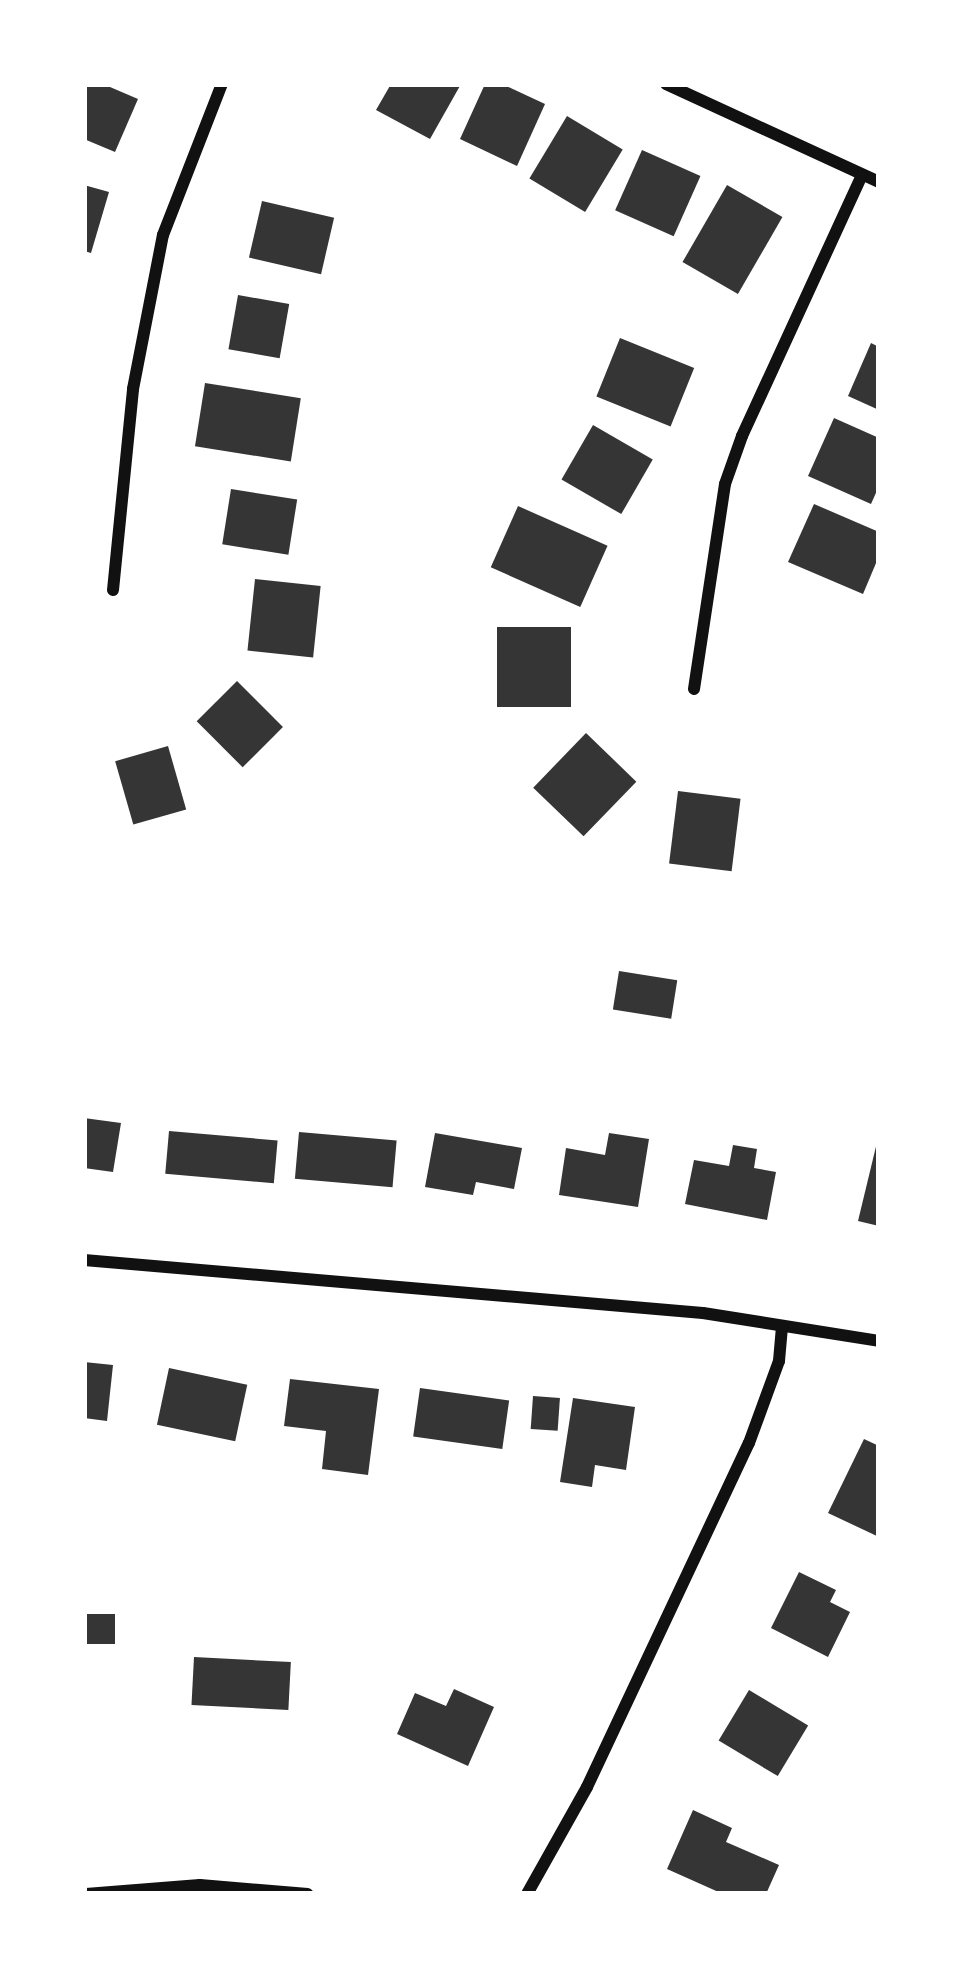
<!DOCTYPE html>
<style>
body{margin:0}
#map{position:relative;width:963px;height:1978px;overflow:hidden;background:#fff;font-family:Overpass,sans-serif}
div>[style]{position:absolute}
.building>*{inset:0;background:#353535;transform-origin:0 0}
.minor>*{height:12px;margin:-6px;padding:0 6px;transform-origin:6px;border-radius:6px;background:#111}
span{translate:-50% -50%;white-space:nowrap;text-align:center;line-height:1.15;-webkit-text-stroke:9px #fff;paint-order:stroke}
.frame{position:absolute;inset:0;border:87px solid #fff;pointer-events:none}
</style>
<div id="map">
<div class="building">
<div style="clip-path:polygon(84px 84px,103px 84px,138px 99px,115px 152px,84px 139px)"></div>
<div style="clip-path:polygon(391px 84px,461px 84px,430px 139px,376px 110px)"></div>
<div style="clip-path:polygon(485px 84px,502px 84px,545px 104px,517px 166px,460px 139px)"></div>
<div style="left:567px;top:116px;width:65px;height:73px;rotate:31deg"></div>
<div style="left:642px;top:150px;width:64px;height:66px;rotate:24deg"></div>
<div style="clip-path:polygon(84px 185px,109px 192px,91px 253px,84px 251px)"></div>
<div style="left:727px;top:185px;width:64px;height:89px;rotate:30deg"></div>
<div style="left:262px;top:201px;width:74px;height:58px;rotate:13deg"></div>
<div style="left:238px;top:295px;width:52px;height:55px;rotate:10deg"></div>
<div style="left:620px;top:338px;width:80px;height:63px;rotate:22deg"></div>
<div style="clip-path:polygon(871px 343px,879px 347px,879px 410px,848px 396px)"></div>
<div style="left:205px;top:383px;width:97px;height:64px;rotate:9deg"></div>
<div style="clip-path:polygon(834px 418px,879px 438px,879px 486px,871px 504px,808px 476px)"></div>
<div style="left:593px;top:425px;width:69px;height:63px;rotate:30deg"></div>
<div style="left:231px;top:489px;width:67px;height:56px;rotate:9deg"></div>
<div style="clip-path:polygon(814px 504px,879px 532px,879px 556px,863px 594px,788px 562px)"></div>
<div style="left:518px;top:506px;width:98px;height:67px;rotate:24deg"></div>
<div style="left:255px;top:579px;width:66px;height:72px;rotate:6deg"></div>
<div style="left:571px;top:627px;width:80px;height:74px;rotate:90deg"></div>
<div style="left:237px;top:681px;width:65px;height:57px;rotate:45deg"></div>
<div style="left:586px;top:733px;width:70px;height:76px;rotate:44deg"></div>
<div style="left:168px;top:746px;width:66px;height:55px;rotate:74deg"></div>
<div style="left:678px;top:791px;width:63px;height:73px;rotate:7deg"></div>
<div style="left:619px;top:971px;width:59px;height:39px;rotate:9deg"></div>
<div style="clip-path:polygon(84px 1118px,121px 1123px,113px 1172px,84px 1168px)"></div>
<div style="left:169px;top:1131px;width:109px;height:43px;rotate:5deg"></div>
<div style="left:299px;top:1132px;width:98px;height:47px;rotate:5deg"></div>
<div style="clip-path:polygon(435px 1133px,522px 1148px,514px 1189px,476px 1182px,473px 1195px,425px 1187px)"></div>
<div style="clip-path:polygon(609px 1133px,649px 1139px,638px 1207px,559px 1195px,566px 1148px,605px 1155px)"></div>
<div style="clip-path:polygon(879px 1134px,879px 1226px,858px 1221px)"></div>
<div style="clip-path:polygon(733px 1145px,757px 1149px,754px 1168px,776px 1172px,767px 1220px,685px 1204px,694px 1160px,729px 1166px)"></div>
<div style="clip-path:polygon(84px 1362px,113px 1365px,107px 1421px,84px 1418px)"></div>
<div style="left:169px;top:1368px;width:80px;height:58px;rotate:12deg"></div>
<div style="clip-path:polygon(290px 1379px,379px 1389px,368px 1475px,322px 1469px,326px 1431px,284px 1426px)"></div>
<div style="left:420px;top:1388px;width:90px;height:49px;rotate:8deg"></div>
<div style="left:533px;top:1396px;width:27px;height:33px;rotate:4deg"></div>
<div style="clip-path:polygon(573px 1398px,635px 1407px,626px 1470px,595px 1465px,592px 1487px,560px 1482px)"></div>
<div style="clip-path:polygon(864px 1439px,879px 1446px,879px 1537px,828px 1513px)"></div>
<div style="clip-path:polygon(799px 1572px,836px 1590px,830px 1602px,850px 1612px,828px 1657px,771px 1628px)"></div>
<div style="left:115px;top:1614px;width:30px;height:31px;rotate:90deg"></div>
<div style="left:194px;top:1657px;width:97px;height:48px;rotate:3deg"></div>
<div style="clip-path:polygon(454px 1689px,494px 1707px,468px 1766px,397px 1734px,415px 1693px,446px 1706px)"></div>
<div style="left:749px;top:1690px;width:69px;height:59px;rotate:31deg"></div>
<div style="clip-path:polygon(693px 1810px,732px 1828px,726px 1842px,779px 1865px,766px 1894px,723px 1894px,667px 1869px)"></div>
</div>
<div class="minor">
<div style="left:666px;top:84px;width:234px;rotate:24.7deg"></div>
<div style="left:113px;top:590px;width:202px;rotate:-84.3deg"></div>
<div style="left:133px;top:389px;width:157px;rotate:-79deg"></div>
<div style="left:163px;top:235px;width:162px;rotate:-68.7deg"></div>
<div style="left:694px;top:689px;width:207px;rotate:-81.4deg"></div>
<div style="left:725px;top:484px;width:51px;rotate:-70.5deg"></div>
<div style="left:742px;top:436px;width:287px;rotate:-65.3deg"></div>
<div style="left:84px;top:1260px;width:621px;rotate:4.89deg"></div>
<div style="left:703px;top:1313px;width:178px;rotate:9deg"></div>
<div style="left:86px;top:1894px;width:114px;rotate:-4.5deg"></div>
<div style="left:200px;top:1885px;width:108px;rotate:4.8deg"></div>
<div style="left:527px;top:1894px;width:123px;rotate:-60.7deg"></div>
<div style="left:587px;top:1787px;width:380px;rotate:-64.8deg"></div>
<div style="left:749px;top:1443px;width:87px;rotate:-69.9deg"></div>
<div style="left:779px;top:1361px;width:35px;rotate:-85deg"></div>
</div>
<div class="frame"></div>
</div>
